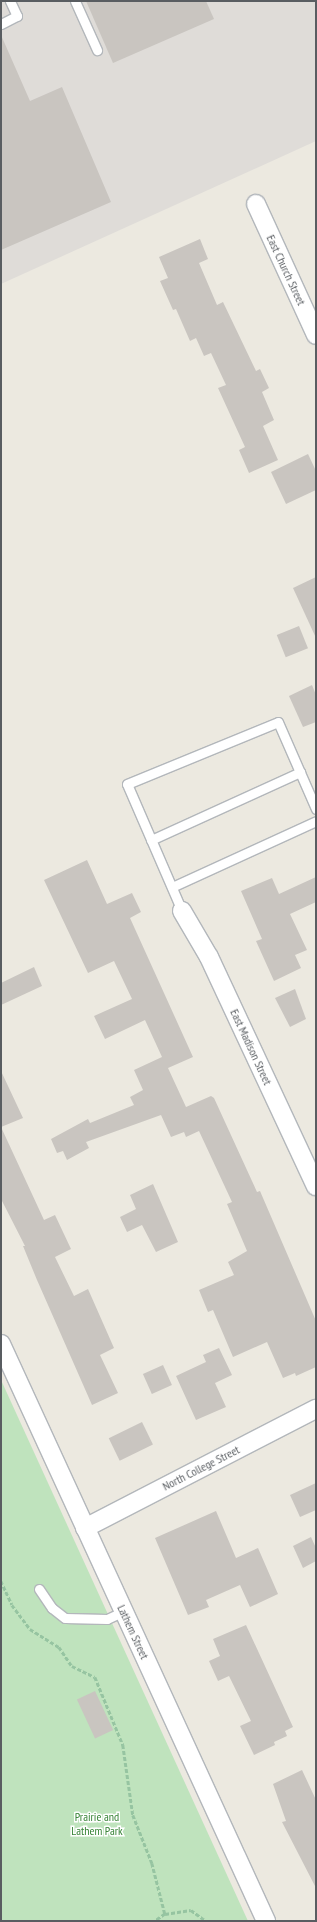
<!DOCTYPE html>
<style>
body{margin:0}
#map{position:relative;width:317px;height:1922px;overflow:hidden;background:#ece9e0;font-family:"PT Sans Narrow",sans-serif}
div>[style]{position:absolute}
.industrial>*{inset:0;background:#dfdcd8}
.green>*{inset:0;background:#bfe3bd}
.building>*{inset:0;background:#c9c5c0;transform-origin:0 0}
.path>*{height:2.5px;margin-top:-1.25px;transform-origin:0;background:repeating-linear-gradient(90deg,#96c4a1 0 4px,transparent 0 6px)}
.roads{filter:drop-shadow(1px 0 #b3b7bb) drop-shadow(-1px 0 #b3b7bb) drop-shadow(0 1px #b3b7bb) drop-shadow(0 -1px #b3b7bb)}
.lane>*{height:9px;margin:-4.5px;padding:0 4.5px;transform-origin:4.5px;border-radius:4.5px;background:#fff}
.street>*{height:18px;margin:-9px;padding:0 9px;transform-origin:9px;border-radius:9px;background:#fff}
span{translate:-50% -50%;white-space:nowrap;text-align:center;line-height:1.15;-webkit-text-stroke:3px #fff;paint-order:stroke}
.street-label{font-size:12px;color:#595d61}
.park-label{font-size:12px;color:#378336}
.frame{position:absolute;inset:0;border:2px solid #595d61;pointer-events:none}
</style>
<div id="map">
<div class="industrial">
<div style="clip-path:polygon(1px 1px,316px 1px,316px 141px,1px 284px)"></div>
</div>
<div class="green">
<div style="clip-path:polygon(1px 1380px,248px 1921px,1px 1921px)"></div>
</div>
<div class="building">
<div style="clip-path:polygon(86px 1px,206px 1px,214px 19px,113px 63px)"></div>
<div style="clip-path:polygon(1px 35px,30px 101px,62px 87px,111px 202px,1px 250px)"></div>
<div style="clip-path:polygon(200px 239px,208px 259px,199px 263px,217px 305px,223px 302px,256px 371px,260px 369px,269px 388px,262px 392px,274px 420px,263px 426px,278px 460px,249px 473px,239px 450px,245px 447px,218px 388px,226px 385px,211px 353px,204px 356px,196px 338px,190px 341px,176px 309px,173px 310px,160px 281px,168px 278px,159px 257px)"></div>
<div style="clip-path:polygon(308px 454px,316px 471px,316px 490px,286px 504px,271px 472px)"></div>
<div style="clip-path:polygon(316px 577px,316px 638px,293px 588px)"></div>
<div style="left:299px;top:626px;width:24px;height:24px;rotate:68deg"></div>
<div style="clip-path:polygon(312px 685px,316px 695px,316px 722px,303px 727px,289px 696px)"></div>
<div style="clip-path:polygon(87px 860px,107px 904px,132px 893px,141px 912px,130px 918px,193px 1057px,168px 1068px,186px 1107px,211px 1096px,214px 1098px,257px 1192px,260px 1191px,316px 1321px,316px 1367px,296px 1376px,295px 1373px,283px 1378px,267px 1342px,233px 1357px,213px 1310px,208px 1312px,199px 1290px,234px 1275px,228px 1262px,247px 1251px,227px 1204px,232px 1202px,199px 1131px,186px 1137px,184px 1132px,171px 1137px,161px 1115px,86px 1142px,89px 1148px,67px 1160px,63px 1151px,57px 1153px,51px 1139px,88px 1119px,90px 1123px,134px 1105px,130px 1097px,143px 1090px,134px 1070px,162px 1057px,145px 1020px,105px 1039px,94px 1016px,132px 999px,114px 961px,88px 973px,44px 880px)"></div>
<div style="clip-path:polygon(316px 877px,316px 902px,290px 914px,307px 950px,295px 955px,301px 968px,274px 981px,256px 941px,262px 939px,241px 891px,272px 878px,279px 894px)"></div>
<div style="clip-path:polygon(34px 967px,42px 986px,1px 1005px,1px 983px)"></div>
<div style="clip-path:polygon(295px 989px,306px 1019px,290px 1027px,275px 998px)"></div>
<div style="clip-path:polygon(1px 1071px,23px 1118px,1px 1127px,44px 1220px,55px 1215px,71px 1249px,55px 1257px,74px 1296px,88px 1289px,114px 1348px,100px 1355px,118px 1393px,92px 1405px,37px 1280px,23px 1246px,25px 1246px,1px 1199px)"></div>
<div style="clip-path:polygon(153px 1184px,178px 1242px,156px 1252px,142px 1225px,127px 1232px,120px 1217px,136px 1209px,130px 1195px)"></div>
<div style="clip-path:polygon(219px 1348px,232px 1375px,215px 1383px,226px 1407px,196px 1420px,176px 1376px,206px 1362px,203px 1355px)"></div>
<div style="left:163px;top:1365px;width:22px;height:22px;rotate:66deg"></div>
<div style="left:142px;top:1422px;width:25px;height:37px;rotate:64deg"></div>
<div style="clip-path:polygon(316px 1483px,316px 1510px,300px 1517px,290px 1495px)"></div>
<div style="clip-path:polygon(216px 1511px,236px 1558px,258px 1548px,278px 1594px,250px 1607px,240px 1585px,206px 1600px,209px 1607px,188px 1615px,155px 1538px)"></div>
<div style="clip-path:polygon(311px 1537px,316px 1548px,316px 1561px,303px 1568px,293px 1546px)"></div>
<div style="clip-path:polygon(246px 1625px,293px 1727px,285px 1731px,287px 1736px,274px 1742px,275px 1745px,254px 1755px,240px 1726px,251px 1721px,229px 1676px,218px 1681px,209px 1661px,220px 1656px,213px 1639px)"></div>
<div style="left:95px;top:1691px;width:43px;height:20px;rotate:65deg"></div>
<div style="clip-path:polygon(302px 1770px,316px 1800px,316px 1888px,282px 1822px,286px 1821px,273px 1784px)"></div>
</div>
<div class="path">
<div style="left:1px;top:1581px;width:26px;rotate:65deg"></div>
<div style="left:12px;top:1605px;width:30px;rotate:53deg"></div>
<div style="left:30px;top:1629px;width:34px;rotate:32deg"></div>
<div style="left:59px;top:1647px;width:23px;rotate:56deg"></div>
<div style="left:72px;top:1666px;width:25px;rotate:26deg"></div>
<div style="left:95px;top:1677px;width:74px;rotate:67.6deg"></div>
<div style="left:123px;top:1745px;width:71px;rotate:81.9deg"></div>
<div style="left:133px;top:1815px;width:52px;rotate:68.4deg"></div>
<div style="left:152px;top:1863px;width:53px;rotate:75.7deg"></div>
<div style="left:165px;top:1914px;width:12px;rotate:145deg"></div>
<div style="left:165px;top:1914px;width:26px;rotate:-9deg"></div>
<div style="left:191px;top:1910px;width:19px;rotate:36deg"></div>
</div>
<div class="roads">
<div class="lane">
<div style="left:75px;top:1px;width:54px;rotate:65.8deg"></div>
<div style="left:1px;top:24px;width:18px;rotate:-27deg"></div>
<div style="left:17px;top:16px;width:17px;rotate:-115deg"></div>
<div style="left:151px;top:840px;width:164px;rotate:-24.5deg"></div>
<div style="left:172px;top:887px;width:158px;rotate:-24.6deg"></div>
<div style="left:182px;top:911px;width:138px;rotate:-113.4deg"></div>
<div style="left:127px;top:784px;width:163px;rotate:-22.3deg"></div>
<div style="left:278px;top:722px;width:95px;rotate:66.4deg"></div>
<div style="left:39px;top:1589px;width:23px;rotate:56deg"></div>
<div style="left:52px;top:1608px;width:16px;rotate:38deg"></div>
<div style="left:65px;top:1618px;width:42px;rotate:1.4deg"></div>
<div style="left:107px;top:1619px;width:19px;rotate:-25deg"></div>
</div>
<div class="street">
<div style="left:256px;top:204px;width:144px;rotate:65.4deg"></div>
<div style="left:182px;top:911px;width:53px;rotate:59.6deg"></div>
<div style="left:209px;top:957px;width:253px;rotate:65deg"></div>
<div style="left:1px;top:1344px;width:635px;rotate:65.33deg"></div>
<div style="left:85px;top:1528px;width:260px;rotate:-27.3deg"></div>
</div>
</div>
<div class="street-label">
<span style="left:286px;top:270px;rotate:65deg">East Church Street</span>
<span style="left:251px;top:1047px;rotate:65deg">East Madison Street</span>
<span style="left:201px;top:1468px;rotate:-27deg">North College Street</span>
<span style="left:133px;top:1632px;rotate:65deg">Lathem Street</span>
</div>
<div class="park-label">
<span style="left:97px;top:1824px">Prairie and<br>Lathem Park</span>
</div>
<div class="frame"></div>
</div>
